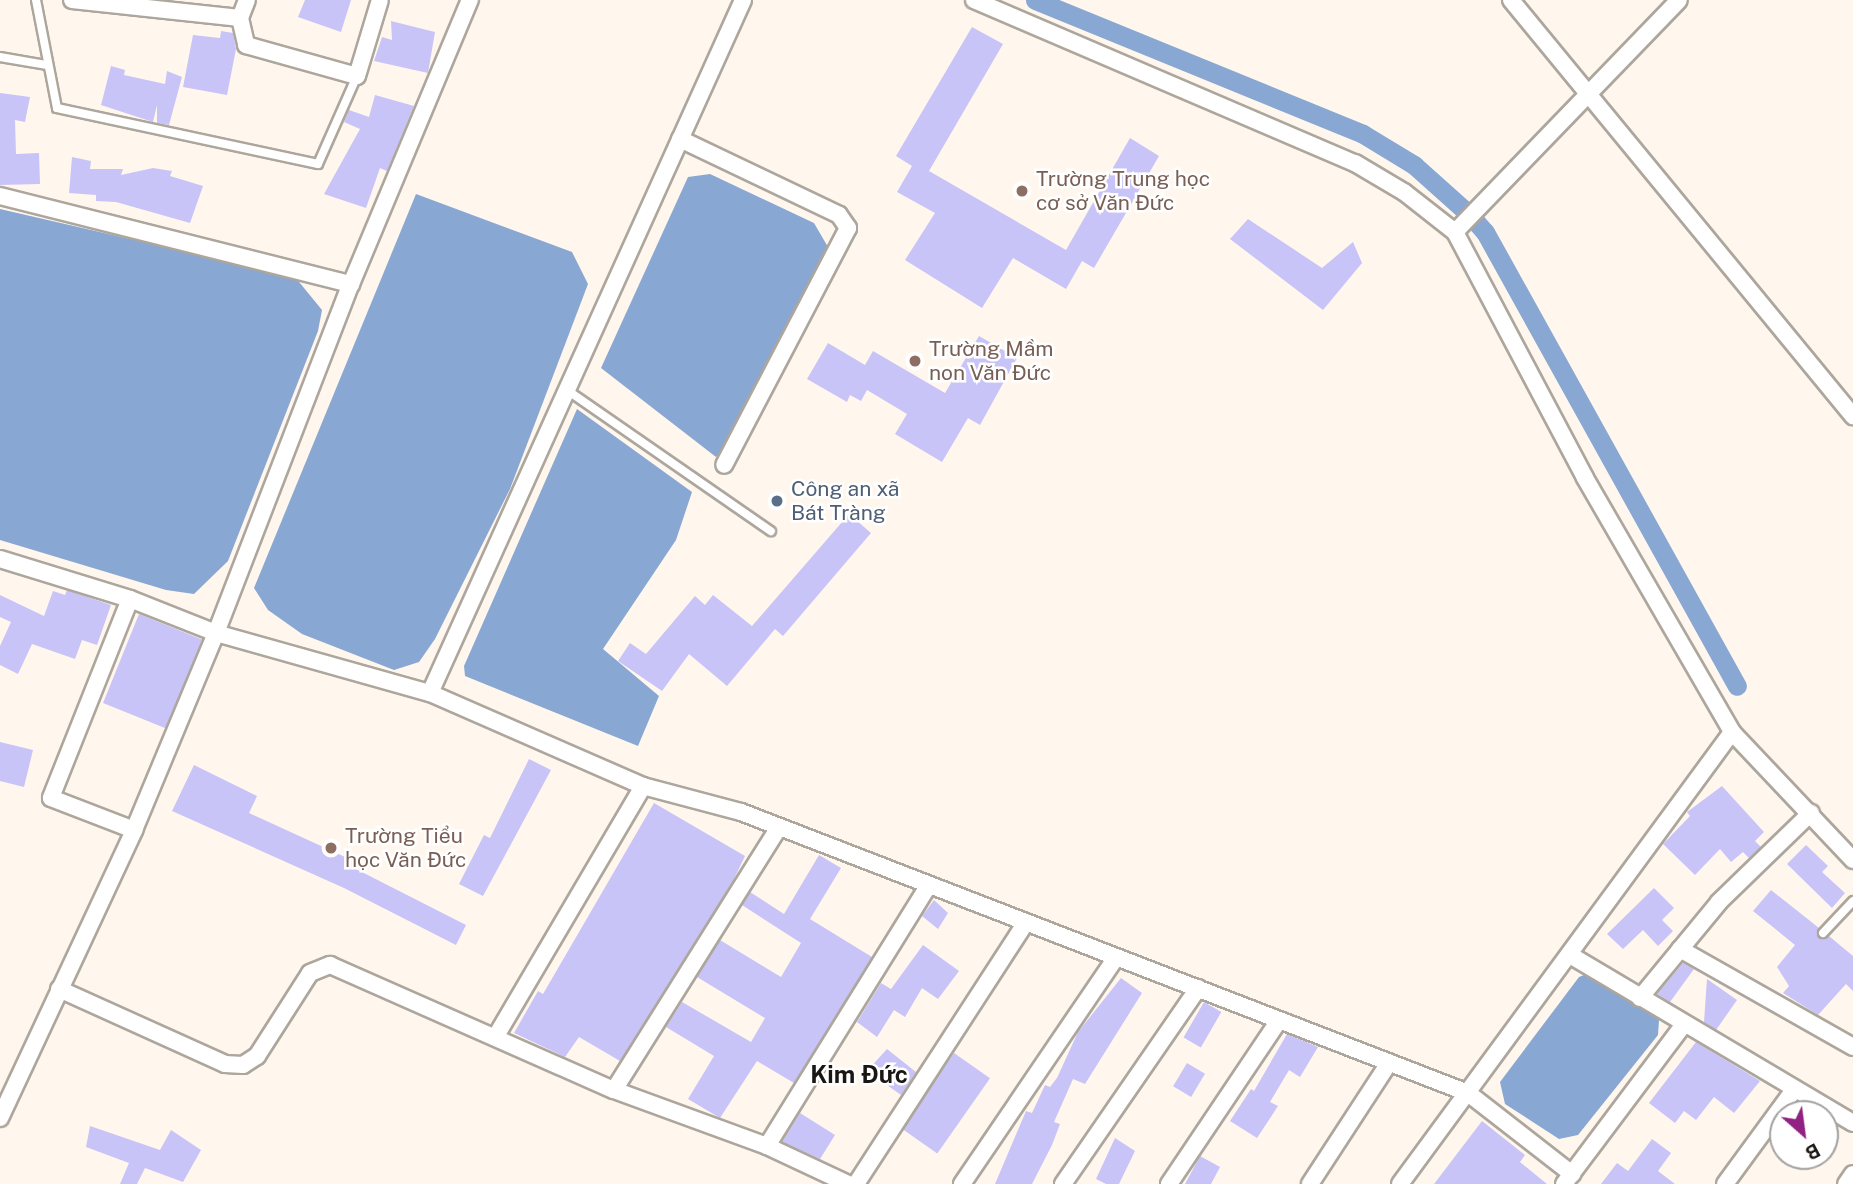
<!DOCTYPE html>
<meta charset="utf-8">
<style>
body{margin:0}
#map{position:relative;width:1853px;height:1184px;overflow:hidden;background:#fff7ee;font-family:"Public Sans",sans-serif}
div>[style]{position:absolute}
.water>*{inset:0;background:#88a7d2}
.canal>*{height:19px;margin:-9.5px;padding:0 9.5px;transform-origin:9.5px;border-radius:9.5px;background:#88a7d2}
.building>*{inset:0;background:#c8c4f7;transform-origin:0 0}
.roads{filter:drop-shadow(2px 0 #ada69d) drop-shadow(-2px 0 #ada69d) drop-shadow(0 2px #ada69d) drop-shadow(0 -2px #ada69d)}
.service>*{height:8px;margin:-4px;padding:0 4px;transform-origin:4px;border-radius:4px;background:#fff}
.minor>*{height:16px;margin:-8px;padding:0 8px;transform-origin:8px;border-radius:8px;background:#fff}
.dots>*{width:19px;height:19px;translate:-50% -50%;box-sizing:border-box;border:4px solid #fff;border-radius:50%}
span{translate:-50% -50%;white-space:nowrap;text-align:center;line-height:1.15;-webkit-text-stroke:5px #fff;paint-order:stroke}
.education-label{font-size:21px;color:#785e54}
.left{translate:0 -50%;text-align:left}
.service-label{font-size:21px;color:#4e5e75}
.quarter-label{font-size:24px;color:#191613;font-weight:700}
.north{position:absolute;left:1769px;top:1100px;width:70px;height:70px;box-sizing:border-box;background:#fff;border:2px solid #a3a2a1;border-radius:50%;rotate:152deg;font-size:19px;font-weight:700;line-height:28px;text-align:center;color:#191613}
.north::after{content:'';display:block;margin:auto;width:24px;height:32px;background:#912283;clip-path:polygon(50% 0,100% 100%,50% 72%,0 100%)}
</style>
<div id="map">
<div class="water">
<div style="clip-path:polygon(710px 174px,814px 223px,828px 247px,728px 444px,716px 457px,601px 368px,688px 177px)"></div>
<div style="clip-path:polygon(416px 194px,572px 252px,588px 284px,510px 489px,435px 639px,419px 662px,394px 670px,302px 634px,268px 610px,254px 588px)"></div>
<div style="clip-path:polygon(0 209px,295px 277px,322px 310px,318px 331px,228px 561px,194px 594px,166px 590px,0 540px)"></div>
<div style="clip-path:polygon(577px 409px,692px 492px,676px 540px,603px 649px,659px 696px,638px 746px,465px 676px,464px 666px)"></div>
<div style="clip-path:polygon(1589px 973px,1659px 1020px,1658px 1035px,1578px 1135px,1559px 1139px,1505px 1104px,1500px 1082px,1579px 977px)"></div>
</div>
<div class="canal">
<div style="left:1035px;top:0;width:354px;rotate:22.2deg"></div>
<div style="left:1363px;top:134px;width:60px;rotate:31.3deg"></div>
<div style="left:1414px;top:165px;width:75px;rotate:41.8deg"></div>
<div style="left:1470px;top:215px;width:23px;rotate:49deg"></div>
<div style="left:1485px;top:232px;width:519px;rotate:60.97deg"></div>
</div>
<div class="building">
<div style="clip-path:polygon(305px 0,351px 0,341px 32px,298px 17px)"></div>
<div style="clip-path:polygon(391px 21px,435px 32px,428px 73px,374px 61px,382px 37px,392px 40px)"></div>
<div style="clip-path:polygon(972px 27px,1003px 44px,929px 171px,1066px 250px,1130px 138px,1159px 156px,1094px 268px,1082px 261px,1066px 289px,1013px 258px,982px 308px,905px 260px,935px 213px,897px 192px,912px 166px,896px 156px)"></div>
<div style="clip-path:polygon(221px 31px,233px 33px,236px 49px,227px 95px,183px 87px,193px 35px,220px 38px)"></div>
<div style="clip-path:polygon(111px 66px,125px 70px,124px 75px,165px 84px,167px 71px,182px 77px,169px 125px,157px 123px,157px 105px,153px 122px,101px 105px)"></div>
<div style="clip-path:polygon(0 93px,30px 97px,25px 122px,15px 120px,16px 154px,39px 153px,40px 184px,0 185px)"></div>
<div style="clip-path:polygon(375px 95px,414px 106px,387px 171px,380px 168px,366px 208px,324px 194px,360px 129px,344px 122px,349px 110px,369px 117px)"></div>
<div style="clip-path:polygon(72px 157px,91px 161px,90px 169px,123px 169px,121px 175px,153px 168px,172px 171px,170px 176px,203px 186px,190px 223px,116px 202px,96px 201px,96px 195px,69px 193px)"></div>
<div style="clip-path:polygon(1248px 219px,1322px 268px,1353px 242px,1362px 263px,1323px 310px,1230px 239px)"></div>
<div style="clip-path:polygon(979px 336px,1017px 358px,980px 425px,968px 418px,942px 462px,895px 434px,907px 414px,867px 390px,861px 401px,850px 395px,847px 402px,807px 379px,828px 343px,865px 365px,873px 351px,945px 393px)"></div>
<div style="clip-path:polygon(849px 514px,871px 533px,783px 636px,775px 629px,727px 686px,689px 654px,662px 691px,618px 661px,630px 643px,646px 654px,695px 596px,705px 605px,713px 595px,752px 626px)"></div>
<div style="clip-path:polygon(67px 590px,111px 605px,97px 645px,82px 640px,75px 659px,32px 644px,18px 674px,0 665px,0 646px,11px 622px,0 617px,0 595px,44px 616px,53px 591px,65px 595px)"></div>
<div style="left:139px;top:614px;width:68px;height:96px;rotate:22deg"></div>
<div style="clip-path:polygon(0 742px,33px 750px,24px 787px,0 781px)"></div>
<div style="clip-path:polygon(529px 759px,551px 770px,483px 896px,459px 884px,484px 835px,490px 838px)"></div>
<div style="clip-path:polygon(194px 765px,257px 796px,249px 813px,356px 862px,354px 868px,466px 925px,456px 945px,344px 888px,172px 811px)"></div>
<div style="clip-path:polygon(1722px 786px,1764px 832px,1755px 841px,1761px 847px,1749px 858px,1743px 852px,1731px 862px,1720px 849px,1695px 875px,1663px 844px,1690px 816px,1687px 812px)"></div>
<div style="clip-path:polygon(654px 803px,745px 856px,733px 881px,620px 1061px,579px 1037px,565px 1057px,514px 1033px,538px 991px,543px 994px)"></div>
<div style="clip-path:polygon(1806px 845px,1828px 866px,1822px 872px,1845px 893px,1832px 908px,1787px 864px)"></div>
<div style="clip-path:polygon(819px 855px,841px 868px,810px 919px,872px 957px,794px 1083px,757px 1061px,720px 1118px,688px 1099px,714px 1056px,666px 1027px,682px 1002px,751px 1042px,765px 1018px,697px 977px,720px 940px,781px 977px,801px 943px,742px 905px,750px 892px,784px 914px)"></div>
<div style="clip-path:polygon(1654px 888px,1674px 908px,1662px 920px,1673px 931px,1658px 946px,1643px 930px,1623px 949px,1607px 934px)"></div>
<div style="clip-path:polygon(1771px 890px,1819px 928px,1819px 938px,1829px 936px,1853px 956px,1853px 991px,1846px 984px,1818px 1015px,1783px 993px,1789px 986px,1777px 967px,1795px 945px,1753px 911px)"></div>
<div style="clip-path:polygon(934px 900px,948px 913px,938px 929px,922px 916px)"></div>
<div style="clip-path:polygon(923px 945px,959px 971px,938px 999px,922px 988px,905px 1017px,894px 1010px,877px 1037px,857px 1022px,881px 983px,891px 989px)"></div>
<div style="clip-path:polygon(1683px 963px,1694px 969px,1670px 1002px,1657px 994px)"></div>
<div style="clip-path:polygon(1121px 978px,1142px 993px,1085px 1084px,1073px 1079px,1054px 1122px,1060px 1124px,1052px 1145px,1032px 1184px,995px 1184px,1026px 1111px,1032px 1113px,1045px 1085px,1050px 1087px,1057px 1078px,1078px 1032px)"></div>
<div style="clip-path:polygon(1707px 979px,1737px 1000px,1716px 1030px,1704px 1022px)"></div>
<div style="left:1204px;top:1002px;width:20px;height:41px;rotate:30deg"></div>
<div style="clip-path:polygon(1287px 1034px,1318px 1047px,1300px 1077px,1289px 1070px,1270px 1102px,1278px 1106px,1257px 1138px,1230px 1121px,1251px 1089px,1254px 1091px)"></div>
<div style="clip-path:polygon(1696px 1042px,1760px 1081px,1734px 1113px,1714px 1097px,1696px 1120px,1684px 1111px,1675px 1123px,1649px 1103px)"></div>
<div style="clip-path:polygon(887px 1049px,916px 1072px,901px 1095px,867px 1071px)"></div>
<div style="left:954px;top:1053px;width:44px;height:92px;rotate:35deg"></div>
<div style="left:1187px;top:1063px;width:21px;height:27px;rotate:31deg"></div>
<div style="clip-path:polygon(800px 1113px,835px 1135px,820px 1159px,782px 1142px)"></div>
<div style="clip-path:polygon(1482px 1121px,1525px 1155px,1520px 1162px,1547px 1184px,1434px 1184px)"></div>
<div style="clip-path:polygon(90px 1126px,160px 1150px,171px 1130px,201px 1150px,183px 1182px,145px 1168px,137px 1184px,120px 1184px,129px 1163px,86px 1147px)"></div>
<div style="clip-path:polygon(1115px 1138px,1135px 1151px,1119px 1184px,1106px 1184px,1096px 1179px)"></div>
<div style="clip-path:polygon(1652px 1139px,1671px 1153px,1658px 1171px,1675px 1184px,1601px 1184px,1617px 1163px,1628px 1171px)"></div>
<div style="clip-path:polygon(1200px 1156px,1220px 1167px,1211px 1184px,1185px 1184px)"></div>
</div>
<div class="roads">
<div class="service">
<div style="left:36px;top:0;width:110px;rotate:79deg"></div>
<div style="left:57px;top:108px;width:267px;rotate:12.1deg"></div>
<div style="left:318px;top:164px;width:96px;rotate:-66.1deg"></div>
<div style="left:0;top:57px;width:48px;rotate:9.7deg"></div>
<div style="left:567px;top:390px;width:248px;rotate:34.7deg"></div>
<div style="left:1823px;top:933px;width:44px;rotate:-46.8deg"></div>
</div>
<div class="minor">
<div style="left:72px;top:0;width:169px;rotate:6.1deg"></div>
<div style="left:240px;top:18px;width:28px;rotate:77deg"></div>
<div style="left:246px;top:45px;width:115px;rotate:15.6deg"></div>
<div style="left:357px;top:76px;width:79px;rotate:-73.2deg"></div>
<div style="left:974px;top:0;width:414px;rotate:23.2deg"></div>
<div style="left:1355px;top:163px;width:57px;rotate:30.6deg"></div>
<div style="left:1404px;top:192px;width:65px;rotate:38.1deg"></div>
<div style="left:1455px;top:232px;width:278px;rotate:62.1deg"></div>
<div style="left:1585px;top:478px;width:293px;rotate:59.9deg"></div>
<div style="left:1732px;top:732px;width:176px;rotate:46.6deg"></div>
<div style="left:1511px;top:0;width:539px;rotate:50.58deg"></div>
<div style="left:240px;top:18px;width:19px;rotate:-69deg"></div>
<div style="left:680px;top:139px;width:176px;rotate:25.5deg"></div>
<div style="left:839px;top:215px;width:16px;rotate:55deg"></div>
<div style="left:848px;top:228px;width:267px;rotate:117.6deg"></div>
<div style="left:0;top:196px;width:362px;rotate:14.1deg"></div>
<div style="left:1455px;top:232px;width:322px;rotate:-46deg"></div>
<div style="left:0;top:559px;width:136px;rotate:17.1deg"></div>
<div style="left:130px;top:599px;width:92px;rotate:21.6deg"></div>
<div style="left:216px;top:633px;width:222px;rotate:15.7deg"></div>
<div style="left:430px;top:693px;width:232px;rotate:23.6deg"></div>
<div style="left:643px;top:786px;width:101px;rotate:14.9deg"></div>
<div style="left:741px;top:812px;width:779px;rotate:21.13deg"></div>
<div style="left:1468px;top:1093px;width:132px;rotate:37.9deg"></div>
<div style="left:130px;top:599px;width:214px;rotate:111.7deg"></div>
<div style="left:51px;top:798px;width:89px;rotate:21.1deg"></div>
<div style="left:430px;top:693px;width:760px;rotate:-65.69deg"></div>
<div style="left:1680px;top:949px;width:199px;rotate:29.5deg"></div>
<div style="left:1570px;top:955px;width:329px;rotate:30.7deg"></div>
<div style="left:59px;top:989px;width:182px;rotate:24.3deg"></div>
<div style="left:225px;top:1064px;width:18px;rotate:3deg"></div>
<div style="left:243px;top:1065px;width:17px;rotate:-33deg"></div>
<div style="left:257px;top:1056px;width:98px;rotate:-57.4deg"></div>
<div style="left:310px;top:973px;width:22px;rotate:-22deg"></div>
<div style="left:330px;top:965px;width:310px;rotate:23.8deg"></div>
<div style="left:614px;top:1090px;width:163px;rotate:20.1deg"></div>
<div style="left:767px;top:1146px;width:89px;rotate:25.1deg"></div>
<div style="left:1640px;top:998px;width:124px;rotate:-50.5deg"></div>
<div style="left:1719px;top:902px;width:128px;rotate:-44.1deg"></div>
<div style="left:496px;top:1036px;width:290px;rotate:-59.5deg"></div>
<div style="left:614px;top:1090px;width:310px;rotate:-57.9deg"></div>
<div style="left:0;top:1118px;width:318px;rotate:-65deg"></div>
<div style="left:134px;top:830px;width:213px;rotate:-67.4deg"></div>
<div style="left:216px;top:633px;width:374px;rotate:-68.9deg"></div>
<div style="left:351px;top:284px;width:308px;rotate:-67.3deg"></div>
<div style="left:767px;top:1146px;width:307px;rotate:-58.2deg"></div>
<div style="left:856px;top:1184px;width:312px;rotate:-57deg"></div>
<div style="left:962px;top:1184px;width:274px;rotate:-55.8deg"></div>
<div style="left:1063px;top:1184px;width:238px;rotate:-55.4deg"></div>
<div style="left:1169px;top:1184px;width:197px;rotate:-56.1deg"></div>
<div style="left:1310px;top:1184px;width:145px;rotate:-56.9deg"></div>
<div style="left:1400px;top:1184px;width:561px;rotate:-53.7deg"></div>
<div style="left:1564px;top:1184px;width:200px;rotate:-53.1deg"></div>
<div style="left:1725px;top:1184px;width:115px;rotate:-53.8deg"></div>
<div style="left:1846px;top:1184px;width:12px;rotate:-55deg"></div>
</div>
</div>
<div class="dots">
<div style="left:1022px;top:191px;background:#8d6e63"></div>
<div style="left:915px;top:361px;background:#8d6e63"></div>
<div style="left:777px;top:501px;background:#5c6f8a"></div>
<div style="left:331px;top:848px;background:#8d6e63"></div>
</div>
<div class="education-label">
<span class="left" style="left:1036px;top:191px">Trường Trung học<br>cơ sở Văn Đức</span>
<span class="left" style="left:929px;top:361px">Trường Mầm<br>non Văn Đức</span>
<span class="left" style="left:345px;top:848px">Trường Tiểu<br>học Văn Đức</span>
</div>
<div class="service-label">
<span class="left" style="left:791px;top:501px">Công an xã<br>Bát Tràng</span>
</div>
<div class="quarter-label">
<span style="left:859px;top:1075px">Kim Đức</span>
</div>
<div class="north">B</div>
</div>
